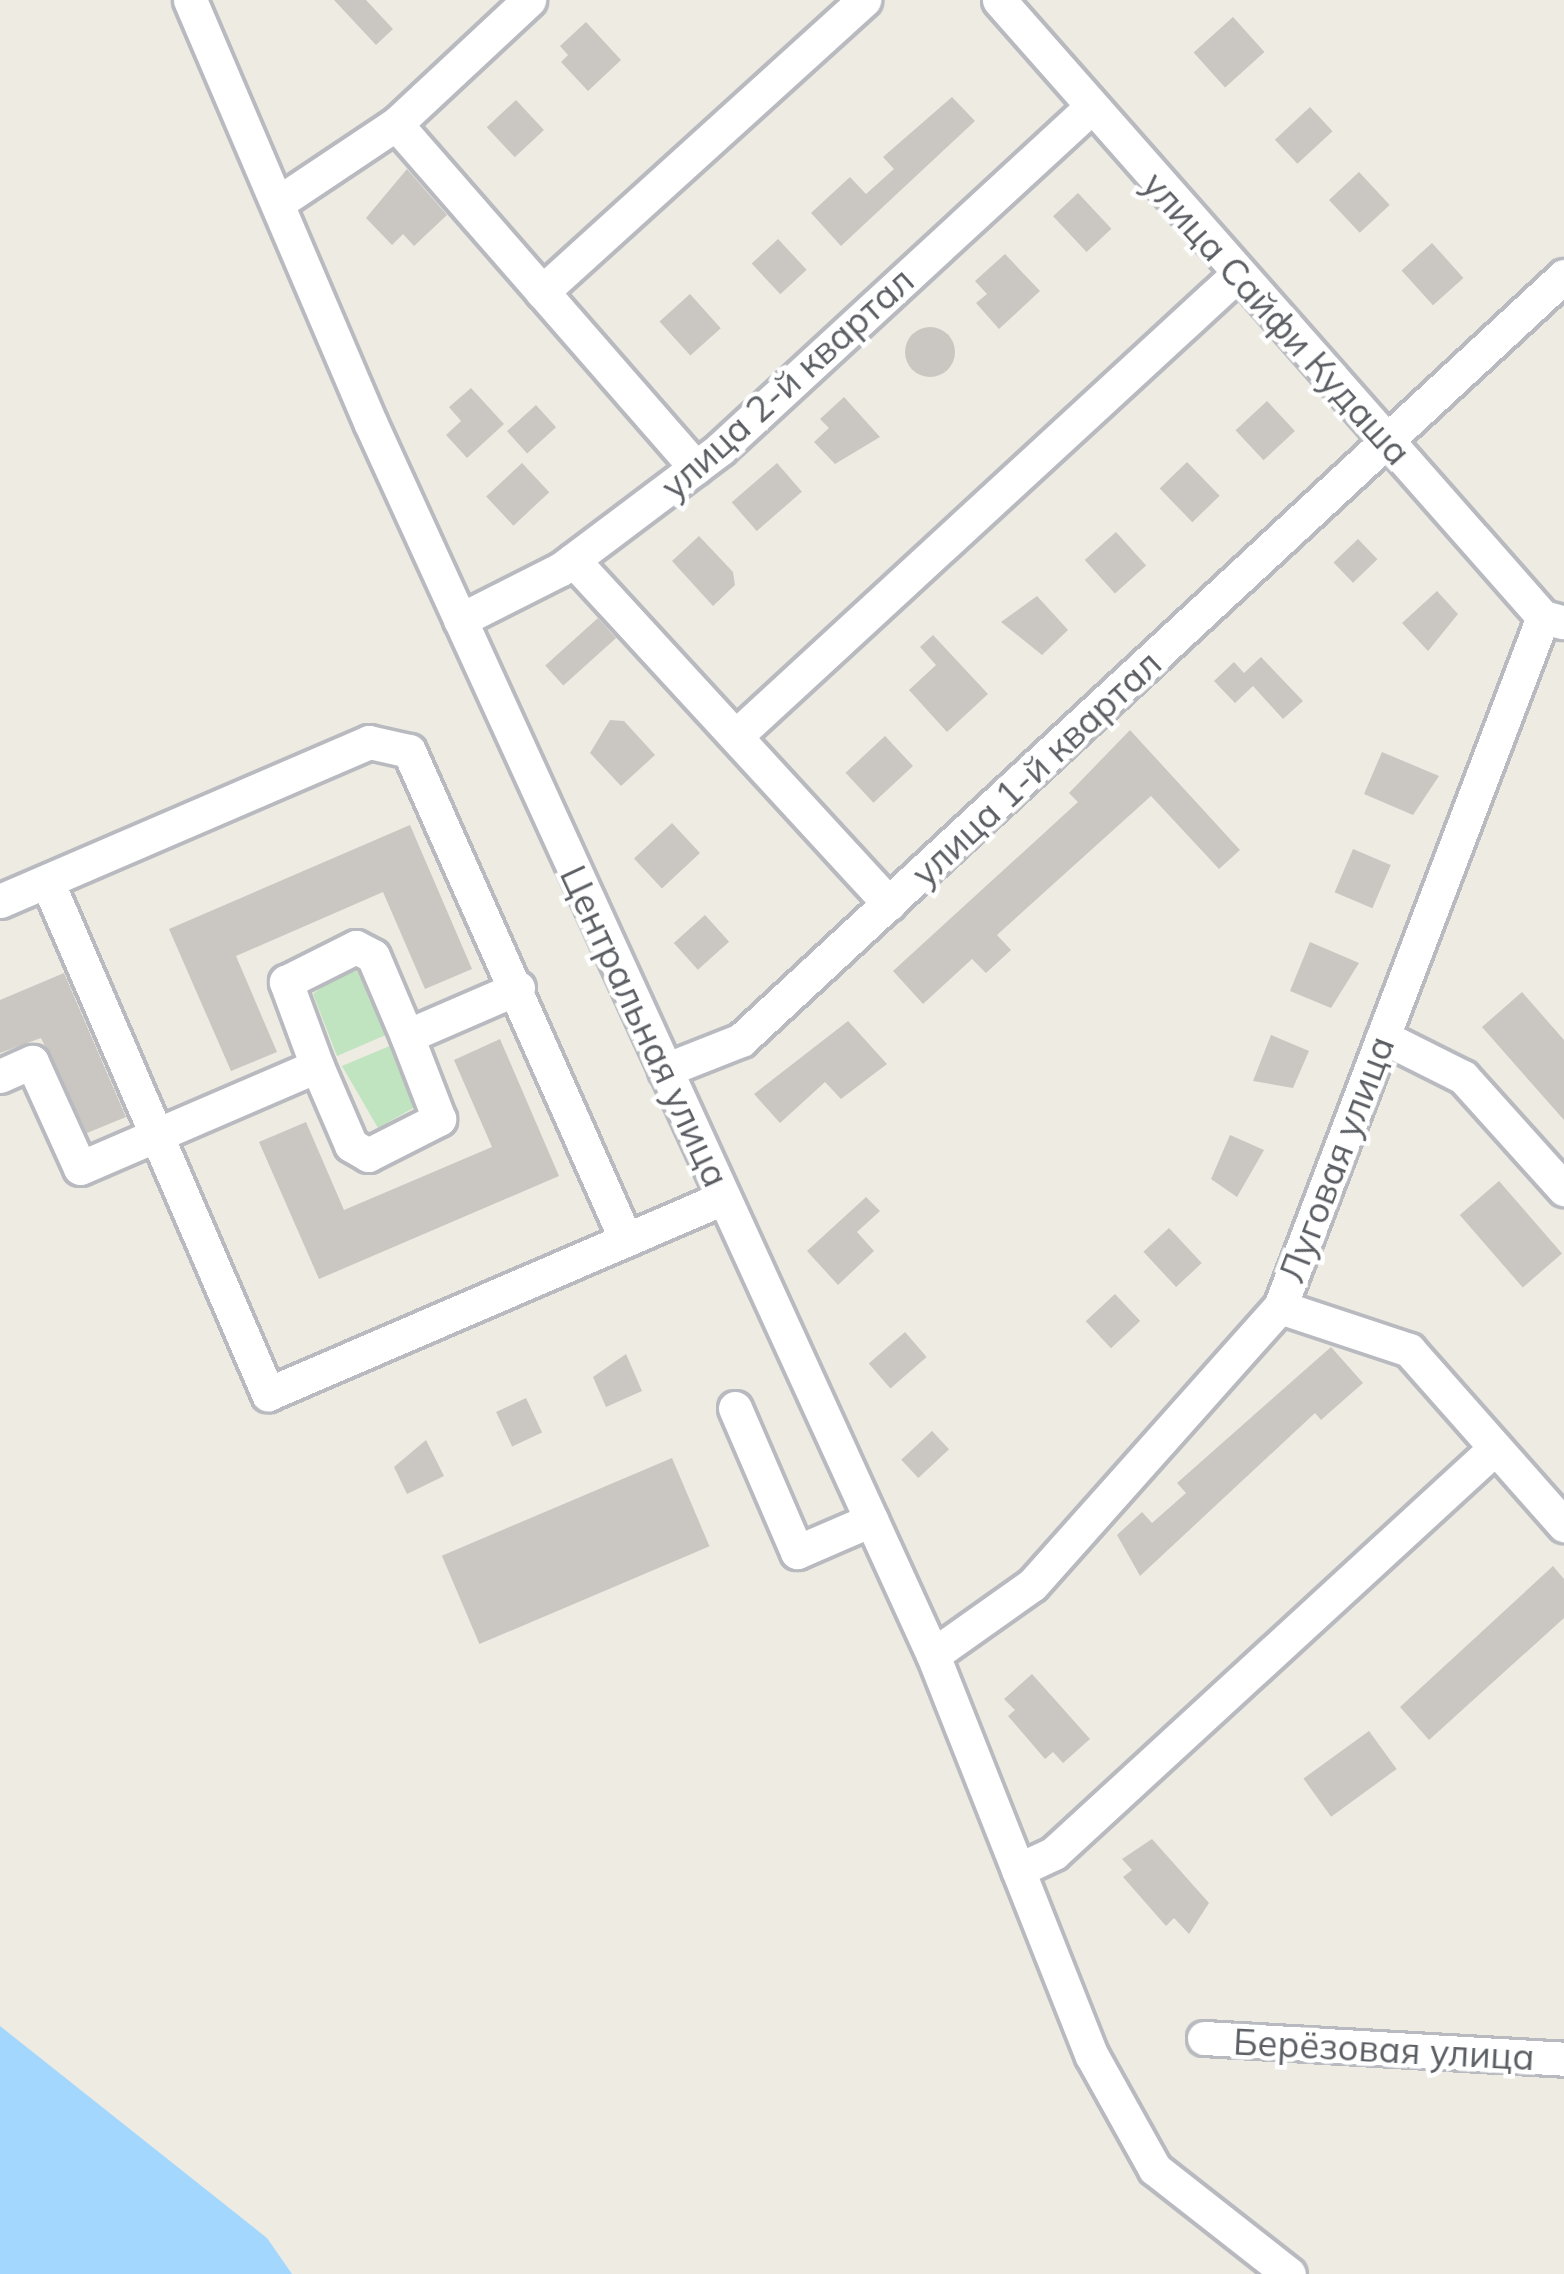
<!DOCTYPE html>
<meta charset="utf-8">
<style>
body{margin:0}
#map{position:relative;width:1564px;height:2274px;overflow:hidden;background:#edebe2;font-family:Mulish,sans-serif}
div>[style]{position:absolute}
.green>*{inset:0;background:#c0e4bf}
.water>*{inset:0;background:#a3d7fd}
.building>*{inset:0;background:#cac7c2;transform-origin:0 0}
.round{border-radius:50%}
.roads{filter:drop-shadow(3px 0 #b8babf) drop-shadow(-3px 0 #b8babf) drop-shadow(0 3px #b8babf) drop-shadow(0 -3px #b8babf)}
.minor>*{height:33px;margin:-16.5px;padding:0 16.5px;transform-origin:16.5px;border-radius:16.5px;background:#fff}
span{translate:-50% -50%;white-space:nowrap;text-align:center;line-height:1.15;-webkit-text-stroke:9px #fff;paint-order:stroke}
.street-label{font-size:36px;color:#5b5e63}
</style>
<div id="map">
<div class="green">
<div style="clip-path:polygon(347px 968px,361px 973px,388px 1034px,337px 1056px,313px 994px)"></div>
<div style="clip-path:polygon(392px 1045px,415px 1107px,378px 1128px,342px 1066px)"></div>
</div>
<div class="water">
<div style="clip-path:polygon(0 2026px,267px 2238px,292px 2274px,0 2274px)"></div>
</div>
<div class="building">
<div style="clip-path:polygon(334px 0,366px 0,393px 29px,376px 45px)"></div>
<div style="left:1233px;top:17px;width:47px;height:53px;rotate:48deg"></div>
<div style="clip-path:polygon(586px 22px,621px 60px,588px 91px,561px 62px,568px 55px,560px 46px)"></div>
<div style="clip-path:polygon(952px 97px,975px 121px,841px 246px,811px 213px,850px 177px,866px 194px,894px 169px,883px 157px)"></div>
<div style="left:516px;top:100px;width:41px;height:40px;rotate:47deg"></div>
<div style="left:1310px;top:107px;width:33px;height:48px;rotate:47deg"></div>
<div style="clip-path:polygon(407px 169px,447px 215px,414px 246px,403px 234px,392px 245px,366px 218px)"></div>
<div style="left:1359px;top:172px;width:45px;height:41px;rotate:47deg"></div>
<div style="left:1078px;top:193px;width:49px;height:34px;rotate:47deg"></div>
<div style="left:778px;top:239px;width:42px;height:36px;rotate:47deg"></div>
<div style="left:1432px;top:243px;width:47px;height:41px;rotate:48deg"></div>
<div style="clip-path:polygon(1005px 254px,1040px 291px,999px 329px,976px 303px,987px 294px,975px 281px)"></div>
<div style="left:690px;top:294px;width:46px;height:41px;rotate:48deg"></div>
<div class="round" style="left:905px;top:327px;width:50px;height:50px"></div>
<div style="clip-path:polygon(471px 388px,504px 424px,467px 458px,446px 435px,461px 421px,449px 407px)"></div>
<div style="clip-path:polygon(844px 397px,880px 437px,835px 464px,814px 442px,829px 428px,820px 419px)"></div>
<div style="left:1267px;top:401px;width:41px;height:43px;rotate:47deg"></div>
<div style="left:536px;top:405px;width:30px;height:39px;rotate:48deg"></div>
<div style="left:1187px;top:462px;width:47px;height:38px;rotate:46deg"></div>
<div style="left:522px;top:463px;width:40px;height:49px;rotate:47deg"></div>
<div style="left:777px;top:463px;width:38px;height:60px;rotate:49deg"></div>
<div style="left:1116px;top:532px;width:45px;height:42px;rotate:48deg"></div>
<div style="clip-path:polygon(699px 536px,733px 572px,735px 585px,713px 606px,672px 561px)"></div>
<div style="left:1358px;top:539px;width:28px;height:34px;rotate:46deg"></div>
<div style="clip-path:polygon(1437px 591px,1458px 614px,1428px 651px,1402px 623px)"></div>
<div style="clip-path:polygon(1037px 596px,1068px 630px,1042px 655px,1001px 622px)"></div>
<div style="left:598px;top:618px;width:27px;height:71px;rotate:48deg"></div>
<div style="clip-path:polygon(933px 635px,988px 694px,947px 732px,909px 690px,936px 665px,920px 647px)"></div>
<div style="clip-path:polygon(1261px 657px,1303px 701px,1283px 719px,1253px 686px,1235px 703px,1214px 681px,1234px 662px,1244px 673px)"></div>
<div style="clip-path:polygon(610px 720px,624px 721px,655px 755px,621px 786px,590px 753px)"></div>
<div style="clip-path:polygon(1130px 730px,1240px 850px,1219px 869px,1151px 796px,997px 935px,1011px 950px,986px 973px,972px 959px,923px 1004px,893px 971px,1078px 802px,1069px 793px)"></div>
<div style="left:885px;top:736px;width:41px;height:54px;rotate:47deg"></div>
<div style="clip-path:polygon(1382px 752px,1439px 776px,1413px 815px,1364px 794px)"></div>
<div style="left:672px;top:823px;width:41px;height:52px;rotate:47deg"></div>
<div style="clip-path:polygon(410px 825px,472px 969px,425px 989px,383px 892px,236px 956px,277px 1052px,231px 1071px,169px 929px)"></div>
<div style="left:1353px;top:849px;width:41px;height:47px;rotate:23deg"></div>
<div style="left:705px;top:915px;width:36px;height:42px;rotate:48deg"></div>
<div style="clip-path:polygon(1310px 942px,1359px 963px,1331px 1008px,1290px 991px)"></div>
<div style="clip-path:polygon(64px 973px,126px 1117px,87px 1133px,41px 1038px,0 1053px,0 1000px)"></div>
<div style="clip-path:polygon(1522px 992px,1564px 1040px,1564px 1120px,1482px 1027px)"></div>
<div style="clip-path:polygon(848px 1021px,887px 1064px,841px 1099px,825px 1082px,780px 1123px,754px 1094px)"></div>
<div style="clip-path:polygon(1271px 1035px,1309px 1051px,1293px 1088px,1253px 1081px)"></div>
<div style="clip-path:polygon(500px 1039px,559px 1176px,319px 1279px,259px 1142px,306px 1122px,344px 1210px,492px 1147px,454px 1060px)"></div>
<div style="clip-path:polygon(1230px 1135px,1264px 1150px,1237px 1197px,1211px 1179px)"></div>
<div style="left:1499px;top:1181px;width:96px;height:52px;rotate:49deg"></div>
<div style="clip-path:polygon(866px 1197px,880px 1211px,857px 1232px,874px 1251px,838px 1285px,807px 1251px)"></div>
<div style="left:1169px;top:1228px;width:48px;height:35px;rotate:47deg"></div>
<div style="left:1115px;top:1294px;width:37px;height:40px;rotate:47deg"></div>
<div style="left:905px;top:1332px;width:33px;height:48px;rotate:49deg"></div>
<div style="clip-path:polygon(1331px 1347px,1363px 1383px,1321px 1420px,1315px 1413px,1140px 1576px,1117px 1535px,1142px 1512px,1152px 1523px,1186px 1493px,1177px 1483px)"></div>
<div style="clip-path:polygon(626px 1354px,642px 1391px,606px 1407px,593px 1377px)"></div>
<div style="left:526px;top:1398px;width:38px;height:33px;rotate:65deg"></div>
<div style="left:932px;top:1431px;width:25px;height:42px;rotate:47deg"></div>
<div style="clip-path:polygon(426px 1440px,444px 1476px,407px 1494px,394px 1467px)"></div>
<div style="left:672px;top:1458px;width:96px;height:250px;rotate:67deg"></div>
<div style="clip-path:polygon(1553px 1566px,1564px 1579px,1564px 1618px,1429px 1740px,1400px 1707px)"></div>
<div style="clip-path:polygon(1032px 1674px,1090px 1739px,1063px 1763px,1053px 1752px,1045px 1759px,1008px 1716px,1015px 1710px,1004px 1699px)"></div>
<div style="left:1369px;top:1731px;width:47px;height:81px;rotate:54deg"></div>
<div style="clip-path:polygon(1152px 1839px,1209px 1903px,1189px 1934px,1174px 1918px,1166px 1926px,1123px 1877px,1132px 1870px,1122px 1859px)"></div>
</div>
<div class="roads">
<div class="minor">
<div style="left:190px;top:0;width:459px;rotate:66.9deg"></div>
<div style="left:370px;top:422px;width:1355px;rotate:65.46deg"></div>
<div style="left:933px;top:1655px;width:431px;rotate:68.4deg"></div>
<div style="left:1092px;top:2056px;width:129px;rotate:60.9deg"></div>
<div style="left:1155px;top:2169px;width:170px;rotate:38.1deg"></div>
<div style="left:999px;top:0;width:823px;rotate:48.6deg"></div>
<div style="left:1543px;top:617px;width:20px;rotate:15deg"></div>
<div style="left:396px;top:124px;width:456px;rotate:48.9deg"></div>
<div style="left:282px;top:200px;width:137px;rotate:-33.7deg"></div>
<div style="left:396px;top:124px;width:182px;rotate:-43deg"></div>
<div style="left:542px;top:292px;width:435px;rotate:-42.2deg"></div>
<div style="left:573px;top:560px;width:467px;rotate:47.4deg"></div>
<div style="left:460px;top:620px;width:113px;rotate:-26.8deg"></div>
<div style="left:561px;top:569px;width:199px;rotate:-37deg"></div>
<div style="left:720px;top:449px;width:500px;rotate:-42.65deg"></div>
<div style="left:737px;top:735px;width:681px;rotate:-42.62deg"></div>
<div style="left:47px;top:881px;width:559px;rotate:66.69deg"></div>
<div style="left:268px;top:1394px;width:495px;rotate:-23.3deg"></div>
<div style="left:0;top:901px;width:402px;rotate:-23.3deg"></div>
<div style="left:369px;top:742px;width:41px;rotate:12.7deg"></div>
<div style="left:409px;top:751px;width:535px;rotate:66.07deg"></div>
<div style="left:1383px;top:1037px;width:89px;rotate:26.6deg"></div>
<div style="left:1463px;top:1077px;width:151px;rotate:48deg"></div>
<div style="left:317px;top:1066px;width:86px;rotate:66.7deg"></div>
<div style="left:351px;top:1145px;width:20px;rotate:30deg"></div>
<div style="left:368px;top:1155px;width:80px;rotate:-26.9deg"></div>
<div style="left:439px;top:1119px;width:89px;rotate:-111.1deg"></div>
<div style="left:665px;top:1070px;width:82px;rotate:-21.5deg"></div>
<div style="left:741px;top:1040px;width:1123px;rotate:-42.87deg"></div>
<div style="left:0;top:1076px;width:35px;rotate:-24deg"></div>
<div style="left:32px;top:1062px;width:116px;rotate:65.6deg"></div>
<div style="left:80px;top:1168px;width:258px;rotate:-23.3deg"></div>
<div style="left:317px;top:1066px;width:90px;rotate:-110.3deg"></div>
<div style="left:286px;top:982px;width:78px;rotate:-26.6deg"></div>
<div style="left:356px;top:947px;width:19px;rotate:28deg"></div>
<div style="left:373px;top:956px;width:87px;rotate:67deg"></div>
<div style="left:407px;top:1036px;width:121px;rotate:-23.4deg"></div>
<div style="left:1280px;top:1307px;width:136px;rotate:18.4deg"></div>
<div style="left:1409px;top:1350px;width:234px;rotate:48.5deg"></div>
<div style="left:735px;top:1408px;width:157px;rotate:66.7deg"></div>
<div style="left:797px;top:1552px;width:81px;rotate:-23.4deg"></div>
<div style="left:933px;top:1655px;width:121px;rotate:-35.3deg"></div>
<div style="left:1032px;top:1585px;width:373px;rotate:-48.3deg"></div>
<div style="left:1280px;top:1307px;width:738px;rotate:-69.14deg"></div>
<div style="left:1018px;top:1870px;width:40px;rotate:-25deg"></div>
<div style="left:1054px;top:1853px;width:599px;rotate:-42.56deg"></div>
<div style="left:1204px;top:2038px;width:361px;rotate:3.3deg"></div>
</div>
</div>
<div class="street-label">
<span style="left:1277px;top:318px;rotate:48deg">улица Сайфи Кудаша</span>
<span style="left:787px;top:383px;rotate:-42deg">улица 2-й квартал</span>
<span style="left:1036px;top:768px;rotate:-43deg">улица 1-й квартал</span>
<span style="left:645px;top:1026px;rotate:65deg">Центральная улица</span>
<span style="left:1336px;top:1159px;rotate:-69deg">Луговая улица</span>
<span style="left:1384px;top:2049px;rotate:3deg">Берёзовая улица</span>
</div>
</div>
